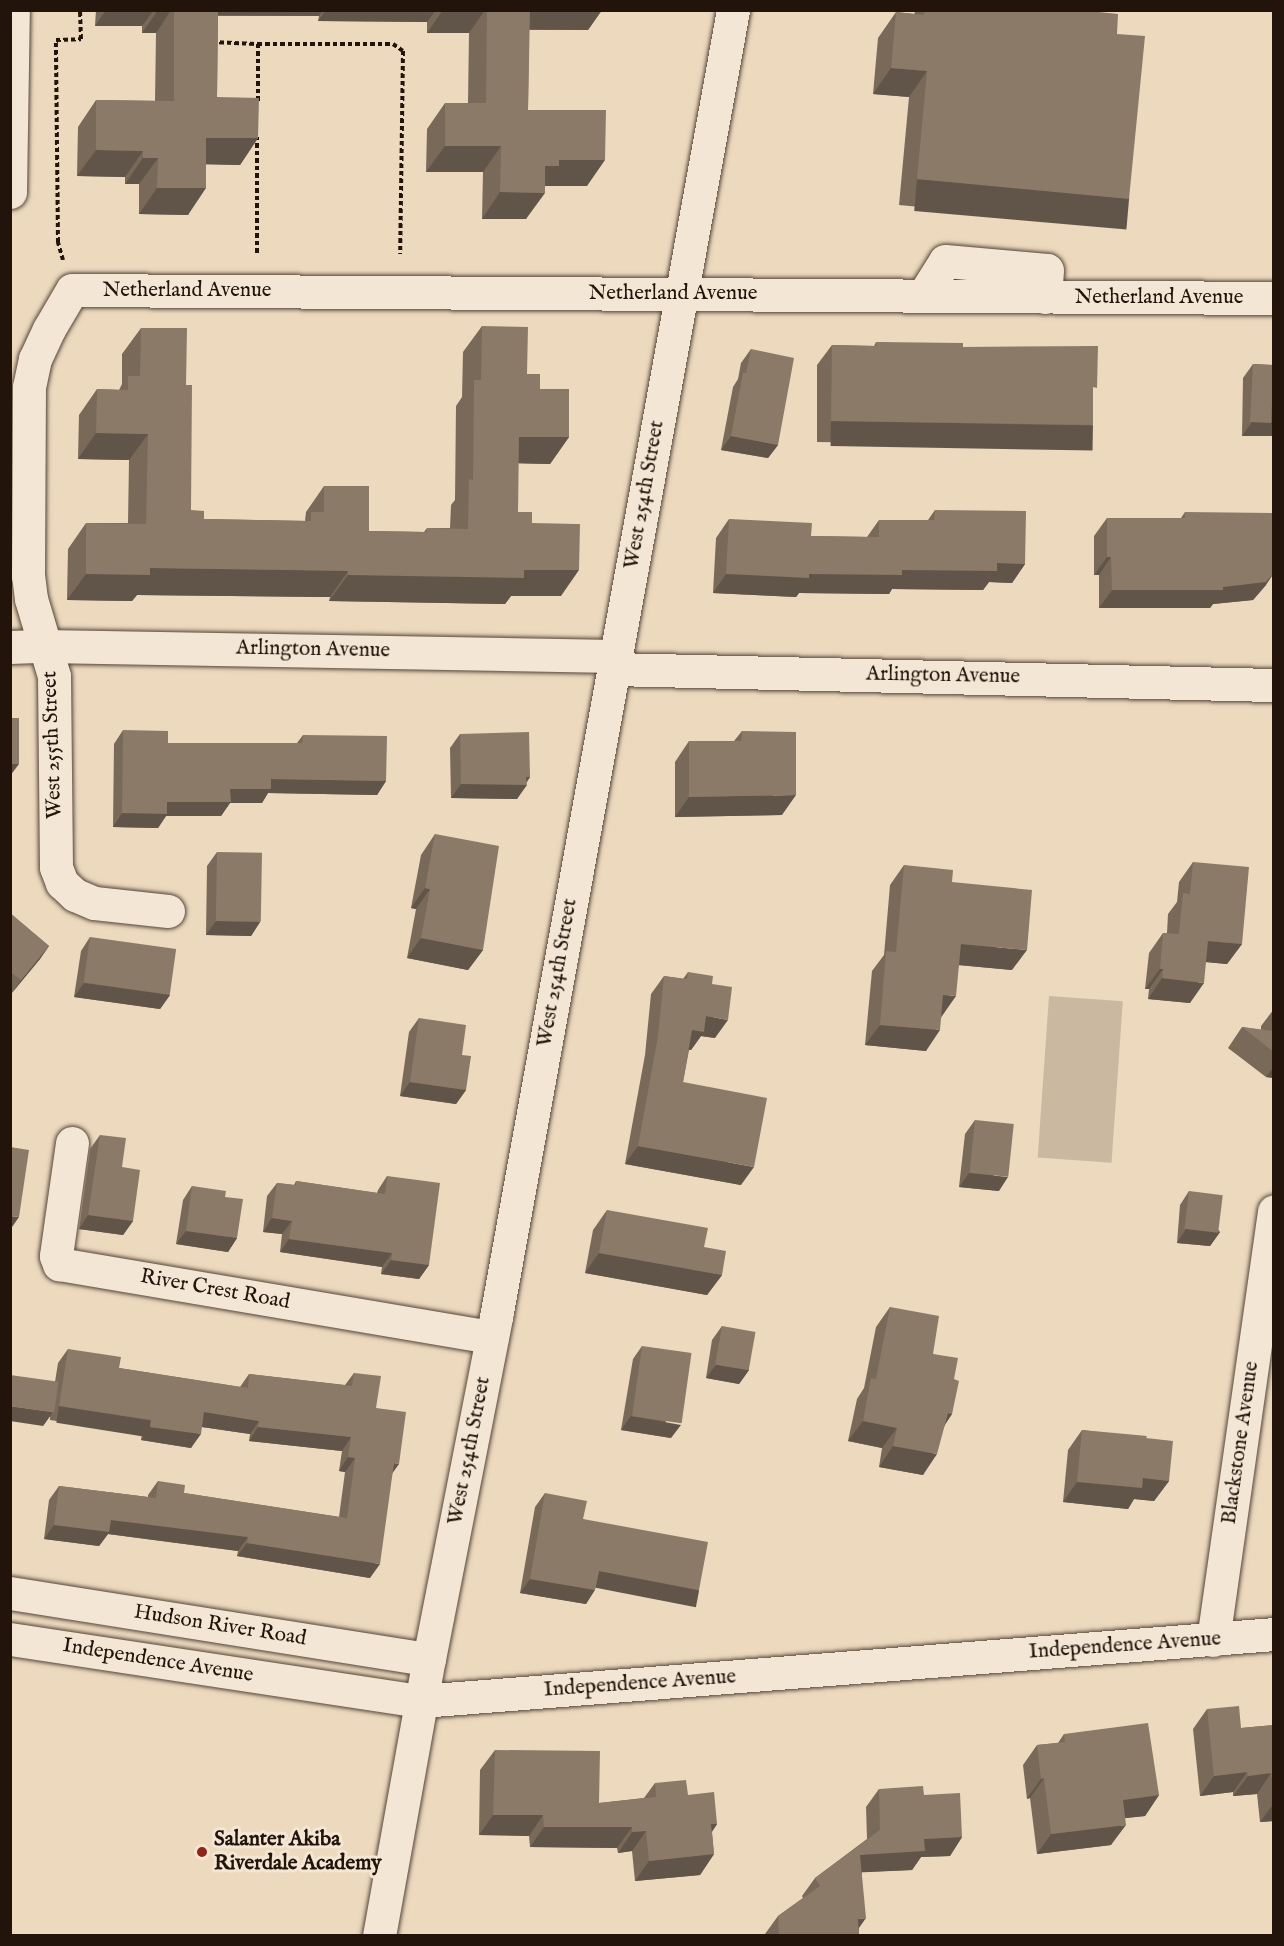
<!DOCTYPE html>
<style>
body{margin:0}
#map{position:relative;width:1284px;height:1946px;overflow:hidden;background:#ecd9be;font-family:"IM FELL English",serif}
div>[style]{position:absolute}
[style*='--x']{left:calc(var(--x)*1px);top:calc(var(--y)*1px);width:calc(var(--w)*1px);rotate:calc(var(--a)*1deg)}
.green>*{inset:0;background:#cab8a0;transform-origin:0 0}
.path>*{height:4px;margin-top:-2px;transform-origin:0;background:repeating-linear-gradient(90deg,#22140b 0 4.5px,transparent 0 7.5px)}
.roads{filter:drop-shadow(0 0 2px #544538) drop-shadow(0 0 2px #544538)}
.minor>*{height:33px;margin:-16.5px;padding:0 16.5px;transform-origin:16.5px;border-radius:16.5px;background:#f3e6d5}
.wall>*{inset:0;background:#786959}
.shaded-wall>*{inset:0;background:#615549;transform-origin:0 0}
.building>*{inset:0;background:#8b7a68;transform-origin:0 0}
.dots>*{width:16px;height:16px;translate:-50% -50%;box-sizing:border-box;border:3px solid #f3e6d5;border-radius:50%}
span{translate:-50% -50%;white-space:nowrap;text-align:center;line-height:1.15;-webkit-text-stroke:6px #f3e6d5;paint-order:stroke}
.street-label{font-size:21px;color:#22140b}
.poi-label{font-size:21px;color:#22140b;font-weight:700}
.left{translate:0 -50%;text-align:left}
.frame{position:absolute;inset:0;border:12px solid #22140b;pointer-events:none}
</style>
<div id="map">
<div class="green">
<div style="left:1049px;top:996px;width:74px;height:162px;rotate:4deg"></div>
</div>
<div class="path">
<div style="--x:212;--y:42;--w:46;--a:2.5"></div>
<div style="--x:258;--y:44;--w:58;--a:90"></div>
<div style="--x:258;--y:44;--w:135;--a:0"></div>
<div style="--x:393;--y:44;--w:12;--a:35"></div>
<div style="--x:403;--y:51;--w:203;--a:90.8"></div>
<div style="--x:257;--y:253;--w:116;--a:-90"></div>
<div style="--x:63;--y:260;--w:19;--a:-106"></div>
<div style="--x:58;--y:242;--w:202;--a:-90.6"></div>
<div style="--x:56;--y:40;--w:25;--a:-2"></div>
<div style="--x:81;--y:39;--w:29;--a:-92"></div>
</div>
<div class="roads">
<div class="minor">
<div style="--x:10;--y:192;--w:182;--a:-89.1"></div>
<div style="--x:923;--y:296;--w:41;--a:-57.8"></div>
<div style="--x:945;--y:261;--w:102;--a:5"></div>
<div style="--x:1047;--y:270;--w:27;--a:94"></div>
<div style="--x:10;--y:647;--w:34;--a:-2"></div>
<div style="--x:44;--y:646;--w:572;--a:1"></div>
<div style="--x:613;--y:669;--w:661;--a:1.39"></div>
<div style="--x:168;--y:911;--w:74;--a:-173.8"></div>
<div style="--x:94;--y:903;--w:21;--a:-157"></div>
<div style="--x:75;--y:895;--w:18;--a:-137"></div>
<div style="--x:62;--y:883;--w:17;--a:-111"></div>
<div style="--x:56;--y:867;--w:191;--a:-90.6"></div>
<div style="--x:54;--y:676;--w:80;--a:-106.6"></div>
<div style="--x:31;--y:599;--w:23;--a:-97"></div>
<div style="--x:28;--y:576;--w:189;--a:-89.7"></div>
<div style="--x:29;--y:387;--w:29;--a:-78"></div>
<div style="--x:35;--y:359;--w:33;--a:-65"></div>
<div style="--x:49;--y:329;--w:45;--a:-59.5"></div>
<div style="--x:72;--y:290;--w:1202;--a:0.38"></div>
<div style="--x:72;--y:1143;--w:114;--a:98.1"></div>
<div style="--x:56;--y:1256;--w:9;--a:69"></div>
<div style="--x:59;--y:1264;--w:439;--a:9.6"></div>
<div style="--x:10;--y:1593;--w:424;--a:9"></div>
<div style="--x:10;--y:1639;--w:416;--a:8.6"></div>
<div style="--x:421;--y:1701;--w:856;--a:-4.49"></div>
<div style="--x:1213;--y:1640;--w:433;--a:-81.9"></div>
<div style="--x:379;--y:1936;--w:281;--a:-79.8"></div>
<div style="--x:429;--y:1659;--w:349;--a:-78.9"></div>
<div style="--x:496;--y:1317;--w:1328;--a:-79.72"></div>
</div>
</div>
<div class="wall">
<div style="clip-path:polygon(96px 10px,602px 10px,588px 30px,529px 30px,528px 110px,587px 186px,545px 186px,526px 219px,482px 219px,483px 172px,426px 172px,427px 129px,445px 103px,468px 103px,469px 33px,427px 33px,427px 22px,318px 21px,319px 16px,218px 16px,217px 97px,258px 138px,240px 165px,206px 164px,188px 215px,139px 214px,139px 184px,125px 184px,125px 177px,77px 176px,78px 127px,96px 100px,155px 101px,156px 33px,142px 33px,142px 26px,95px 26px)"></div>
<div style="clip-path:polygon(916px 10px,1080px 10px,1117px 34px,1129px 199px,1111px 225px,899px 205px,909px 97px,873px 94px,878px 38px,896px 12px,914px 14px)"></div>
<div style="clip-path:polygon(482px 326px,540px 389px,569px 437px,550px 464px,518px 463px,518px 512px,532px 523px,561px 596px,511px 596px,505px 604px,329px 601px,330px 597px,137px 595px,132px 601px,67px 600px,68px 549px,86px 523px,128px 523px,129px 460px,78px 459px,79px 415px,97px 389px,119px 390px,122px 384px,122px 354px,141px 328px,186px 385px,191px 510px,204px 519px,305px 521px,306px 512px,324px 486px,369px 531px,424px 532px,427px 528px,450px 528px,451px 505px,455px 500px,456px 406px,462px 397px,463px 352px)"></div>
<div style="clip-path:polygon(876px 342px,963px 347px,1093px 393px,1093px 425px,1079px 446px,817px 442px,817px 365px,832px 345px,874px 346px)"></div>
<div style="clip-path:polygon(751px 349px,778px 445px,768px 458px,721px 450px,733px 387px,738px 379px,741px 363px)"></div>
<div style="clip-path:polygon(1253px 364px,1274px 365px,1274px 436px,1242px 436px,1243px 378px)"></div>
<div style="clip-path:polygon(935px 510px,1025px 564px,1012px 583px,989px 582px,983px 590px,892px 589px,889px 594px,799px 593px,796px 597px,713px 593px,716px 538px,729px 519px,811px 536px,867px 537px,879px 520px,928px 520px)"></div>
<div style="clip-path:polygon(1185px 512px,1266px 585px,1253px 600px,1213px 604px,1210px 608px,1099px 608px,1099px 575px,1094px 575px,1094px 536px,1107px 518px,1181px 518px)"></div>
<div style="clip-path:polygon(123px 730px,168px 743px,297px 743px,303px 735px,386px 781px,377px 795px,268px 793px,262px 803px,230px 803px,221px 816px,166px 816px,158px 828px,113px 827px,114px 744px)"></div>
<div style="clip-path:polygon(742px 731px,782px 815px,675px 817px,675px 762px,689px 741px,734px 741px)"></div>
<div style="clip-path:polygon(460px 734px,530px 777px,517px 799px,451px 798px,450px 748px)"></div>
<div style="clip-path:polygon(435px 834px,483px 950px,468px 970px,407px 958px,416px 909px,411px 908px,421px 855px)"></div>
<div style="clip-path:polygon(217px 852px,260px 922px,251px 936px,206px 935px,207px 866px)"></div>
<div style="clip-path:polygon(1193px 862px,1242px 944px,1227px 964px,1206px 962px,1190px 1003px,1148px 999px,1149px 989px,1145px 989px,1149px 953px,1163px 933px,1167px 933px,1168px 914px,1177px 902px,1179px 882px)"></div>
<div style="clip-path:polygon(904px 865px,952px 882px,1012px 970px,959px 965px,942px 1016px,926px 1051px,865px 1045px,872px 971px,884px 955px,890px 885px)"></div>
<div style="clip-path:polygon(10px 913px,49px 946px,40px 959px,11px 994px)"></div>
<div style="clip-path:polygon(90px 937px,170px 995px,160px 1009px,74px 997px,81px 951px)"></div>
<div style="clip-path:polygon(688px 972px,712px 984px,715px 1038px,701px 1036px,691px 1050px,689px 1050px,683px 1082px,741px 1185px,625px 1164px,645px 1055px,651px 994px,664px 976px,683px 979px)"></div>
<div style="clip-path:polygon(1274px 1009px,1274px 1078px,1266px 1077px,1228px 1048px,1242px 1027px,1261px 1030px,1261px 1026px)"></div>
<div style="clip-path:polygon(419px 1018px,462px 1055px,466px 1090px,456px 1104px,400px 1096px,409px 1032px)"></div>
<div style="clip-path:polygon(975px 1120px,999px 1191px,959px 1187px,965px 1134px)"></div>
<div style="clip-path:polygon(100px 1135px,122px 1167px,133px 1221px,123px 1235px,79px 1229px,90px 1149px)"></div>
<div style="clip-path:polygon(387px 1176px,429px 1265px,419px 1279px,381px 1274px,382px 1267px,280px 1252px,282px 1234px,263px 1232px,267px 1196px,277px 1183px,294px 1185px,296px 1181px,377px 1193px,378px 1190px)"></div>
<div style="clip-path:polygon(192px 1186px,225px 1197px,237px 1238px,228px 1252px,176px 1244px,183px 1200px)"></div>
<div style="clip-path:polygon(1189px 1191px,1220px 1232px,1210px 1246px,1177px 1243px,1180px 1205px)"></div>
<div style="clip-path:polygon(607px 1210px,704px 1247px,722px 1275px,707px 1295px,585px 1273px,593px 1230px)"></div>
<div style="clip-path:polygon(890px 1307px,933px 1354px,954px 1379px,952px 1414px,945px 1425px,923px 1475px,879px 1467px,882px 1448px,848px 1441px,857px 1399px,864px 1388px,876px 1327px)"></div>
<div style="clip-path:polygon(722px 1326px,749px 1370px,739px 1384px,706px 1378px,712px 1340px)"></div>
<div style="clip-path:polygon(642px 1346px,671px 1438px,621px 1430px,633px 1359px)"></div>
<div style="clip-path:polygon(68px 1349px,119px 1368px,240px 1387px,249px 1374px,345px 1385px,354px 1373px,376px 1408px,392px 1473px,370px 1578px,237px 1556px,238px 1551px,108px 1534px,99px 1546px,44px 1539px,49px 1500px,59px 1486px,148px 1497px,148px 1495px,158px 1481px,184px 1493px,339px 1517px,345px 1472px,339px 1471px,342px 1451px,249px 1441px,250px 1434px,202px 1427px,191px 1448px,141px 1440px,142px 1434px,50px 1420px,50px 1416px,43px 1426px,55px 1382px,58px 1363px)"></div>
<div style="clip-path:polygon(1082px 1430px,1146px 1438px,1169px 1481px,1154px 1501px,1134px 1499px,1128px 1509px,1063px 1502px,1068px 1450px)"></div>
<div style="clip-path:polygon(545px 1493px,583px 1519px,699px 1590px,690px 1604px,596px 1587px,586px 1604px,520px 1593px,535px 1507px)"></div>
<div style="clip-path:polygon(1207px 1709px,1241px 1728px,1274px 1725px,1274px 1821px,1260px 1822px,1257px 1794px,1233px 1796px,1233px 1792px,1200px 1796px,1193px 1729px)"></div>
<div style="clip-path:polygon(1064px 1734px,1159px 1795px,1145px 1816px,1125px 1818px,1111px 1845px,1037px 1854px,1030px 1798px,1027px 1799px,1023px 1765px,1037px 1745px,1058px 1743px)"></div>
<div style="clip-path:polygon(495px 1750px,599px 1803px,644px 1798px,655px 1783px,688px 1795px,717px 1824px,712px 1832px,714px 1854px,700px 1875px,635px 1881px,632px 1851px,618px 1853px,617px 1848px,530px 1847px,529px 1836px,479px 1835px,480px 1770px)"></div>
<div style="clip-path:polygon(879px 1789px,924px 1795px,962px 1837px,950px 1856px,921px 1857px,912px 1870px,862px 1872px,859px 1929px,859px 1935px,765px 1935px,765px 1934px,778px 1916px,803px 1898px,802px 1896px,815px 1878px,867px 1839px,866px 1807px)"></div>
</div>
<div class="shaded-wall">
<div style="clip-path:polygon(106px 10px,154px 10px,142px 26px,95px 26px)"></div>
<div style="clip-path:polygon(158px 10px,171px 10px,156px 33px,142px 33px)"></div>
<div style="clip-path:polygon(203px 10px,323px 10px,319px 16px,200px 15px)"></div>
<div style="clip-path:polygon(326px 10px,436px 10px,427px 22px,318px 21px)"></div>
<div style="clip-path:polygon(443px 10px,485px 10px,469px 33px,427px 33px)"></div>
<div style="clip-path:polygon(525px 10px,602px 10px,588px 30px,511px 29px)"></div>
<div style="clip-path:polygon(891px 68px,927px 71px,909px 97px,873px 94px)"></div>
<div style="clip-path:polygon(206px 138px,258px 138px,240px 165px,188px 164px)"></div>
<div style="clip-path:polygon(445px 146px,501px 146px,483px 172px,426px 172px)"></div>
<div style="clip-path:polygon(96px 150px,143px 151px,125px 177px,77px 176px)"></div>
<div style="clip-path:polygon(143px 158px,158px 158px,139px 184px,125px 184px)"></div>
<div style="clip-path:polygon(559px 160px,605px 160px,587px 186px,544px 186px,545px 166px)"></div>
<div style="left:917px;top:179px;width:213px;height:32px;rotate:5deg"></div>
<div style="clip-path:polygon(157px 188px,206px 188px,188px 215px,139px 214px)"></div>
<div style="clip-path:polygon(500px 192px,545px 193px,526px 219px,482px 219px)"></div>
<div style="left:831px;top:421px;width:262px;height:25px;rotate:1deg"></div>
<div style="clip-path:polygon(1252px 422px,1274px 422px,1274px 436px,1242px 436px)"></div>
<div style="clip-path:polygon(96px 433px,148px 434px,129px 460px,78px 459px)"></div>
<div style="clip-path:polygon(731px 436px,778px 445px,768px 458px,721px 450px)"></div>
<div style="clip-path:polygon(519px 437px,569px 437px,550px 464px,500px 463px)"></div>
<div style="clip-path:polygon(1107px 557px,1111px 557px,1099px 575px,1094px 575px)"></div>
<div style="clip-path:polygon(997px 563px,1025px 564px,1012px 583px,989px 582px,983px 590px,892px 589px,889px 594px,799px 593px,796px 597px,713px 593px,726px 574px,809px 574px,902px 570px)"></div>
<div style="clip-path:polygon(150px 568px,348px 571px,330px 597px,137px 595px,132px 601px,67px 600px,86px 574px)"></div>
<div style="clip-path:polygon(524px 570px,579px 570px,561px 596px,511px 596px,505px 604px,329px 601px,348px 575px)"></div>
<div style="clip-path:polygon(1274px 573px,1266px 585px,1253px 600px,1213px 604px,1210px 608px,1099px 608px,1112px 590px,1223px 587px)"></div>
<div style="clip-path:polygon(10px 764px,19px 764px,10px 776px)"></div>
<div style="clip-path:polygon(530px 777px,524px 785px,527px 785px,517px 799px,451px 798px,461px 784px)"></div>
<div style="clip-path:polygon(271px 779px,386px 781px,377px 795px,268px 793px,262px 803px,230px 803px,221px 816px,166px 816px,158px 828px,113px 827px,122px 813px,167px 802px,230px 789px)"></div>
<div style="clip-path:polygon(796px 795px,782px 815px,675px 817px,689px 797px)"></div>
<div style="clip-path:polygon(425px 888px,430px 889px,416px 909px,411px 908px)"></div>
<div style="clip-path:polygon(216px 921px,260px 922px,251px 936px,206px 935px)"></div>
<div style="clip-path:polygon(421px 938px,483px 950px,468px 970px,407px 958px)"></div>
<div style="clip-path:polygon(1208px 941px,1242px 944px,1227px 964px,1194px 961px)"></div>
<div style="clip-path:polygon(961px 944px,1027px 950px,1012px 970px,947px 964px)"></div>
<div style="clip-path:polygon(49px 946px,40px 959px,11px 994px,21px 980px)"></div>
<div style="clip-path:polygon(1160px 969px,1163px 969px,1149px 989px,1145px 989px)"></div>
<div style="clip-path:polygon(1162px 978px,1204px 983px,1190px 1003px,1148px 999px)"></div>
<div style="clip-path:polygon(84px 983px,170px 995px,160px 1009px,74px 997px)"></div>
<div style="clip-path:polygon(943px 995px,956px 996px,942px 1016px,929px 1015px)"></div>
<div style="clip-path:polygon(706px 1016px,728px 1020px,715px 1038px,701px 1036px,691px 1050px,679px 1049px,692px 1030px)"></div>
<div style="clip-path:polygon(880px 1025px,940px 1030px,926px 1051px,865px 1045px)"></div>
<div style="clip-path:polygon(1274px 1067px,1274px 1078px,1266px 1077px)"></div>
<div style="clip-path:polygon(410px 1082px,466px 1090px,456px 1104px,400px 1096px)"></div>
<div style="clip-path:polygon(638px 1146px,754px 1167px,741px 1185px,625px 1164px)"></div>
<div style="clip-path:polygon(969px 1173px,1008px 1177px,999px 1191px,959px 1187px)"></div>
<div style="clip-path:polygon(88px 1215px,133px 1221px,123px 1235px,79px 1229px)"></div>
<div style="clip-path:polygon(10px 1216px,19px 1217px,10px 1230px)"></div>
<div style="clip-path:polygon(272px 1218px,292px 1221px,282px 1234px,263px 1232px)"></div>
<div style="clip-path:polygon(1186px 1229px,1220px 1232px,1210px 1246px,1177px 1243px)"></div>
<div style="clip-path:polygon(186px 1231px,237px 1238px,228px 1252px,176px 1244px)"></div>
<div style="clip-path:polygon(289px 1239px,392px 1253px,382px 1267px,280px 1252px)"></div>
<div style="clip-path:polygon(599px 1253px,722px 1275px,707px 1295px,585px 1273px)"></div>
<div style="clip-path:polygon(391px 1260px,429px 1265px,419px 1279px,381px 1274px)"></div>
<div style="clip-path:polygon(716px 1365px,749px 1370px,739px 1384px,706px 1378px)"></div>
<div style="clip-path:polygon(10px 1406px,53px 1412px,43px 1426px,10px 1421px)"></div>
<div style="left:59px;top:1406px;width:93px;height:17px;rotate:9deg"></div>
<div style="clip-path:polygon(204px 1412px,259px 1421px,250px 1434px,195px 1426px)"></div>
<div style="clip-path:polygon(948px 1413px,952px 1414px,938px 1434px)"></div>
<div style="clip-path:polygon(631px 1416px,681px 1425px,671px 1438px,621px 1430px)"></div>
<div style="clip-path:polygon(863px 1421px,897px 1428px,882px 1448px,848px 1441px)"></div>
<div style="clip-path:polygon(150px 1427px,201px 1434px,191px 1448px,141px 1440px)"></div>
<div style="clip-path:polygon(258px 1427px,351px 1437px,342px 1451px,249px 1441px)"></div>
<div style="clip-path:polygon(893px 1446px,937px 1454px,923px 1475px,879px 1467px)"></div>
<div style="clip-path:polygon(348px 1457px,355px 1458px,345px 1472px,339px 1471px)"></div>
<div style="clip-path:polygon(394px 1463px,399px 1464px,389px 1478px)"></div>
<div style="clip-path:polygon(1143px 1478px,1169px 1481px,1154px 1501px,1134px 1499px,1128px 1509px,1063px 1502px,1077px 1482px)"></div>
<div style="clip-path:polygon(111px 1520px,248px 1537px,238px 1551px,108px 1534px,99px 1546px,44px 1539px,54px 1525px)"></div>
<div style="clip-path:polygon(247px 1543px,380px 1564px,370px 1578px,237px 1556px)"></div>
<div style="left:599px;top:1571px;width:102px;height:17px;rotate:11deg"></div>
<div style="clip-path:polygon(530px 1579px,595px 1590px,586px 1604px,520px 1593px)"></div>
<div style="clip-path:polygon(1247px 1772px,1233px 1792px,1200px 1796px,1214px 1776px)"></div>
<div style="clip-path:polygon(1271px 1773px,1257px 1794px,1233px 1796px,1248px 1776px)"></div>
<div style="clip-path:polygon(1044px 1778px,1030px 1798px,1027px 1799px,1041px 1779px)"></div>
<div style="clip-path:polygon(1159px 1795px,1145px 1816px,1108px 1820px,1123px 1800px)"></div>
<div style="clip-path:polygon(1274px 1803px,1274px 1821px,1260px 1822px)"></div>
<div style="clip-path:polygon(493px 1815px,543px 1815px,529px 1836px,479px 1835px)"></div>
<div style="clip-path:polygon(711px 1824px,717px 1824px,703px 1844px)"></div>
<div style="clip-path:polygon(1126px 1825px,1111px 1845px,1037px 1854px,1051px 1834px)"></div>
<div style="clip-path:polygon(544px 1827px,632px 1827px,617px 1848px,530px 1847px)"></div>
<div style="clip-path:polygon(646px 1831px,632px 1851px,618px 1853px,632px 1832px)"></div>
<div style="clip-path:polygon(962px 1837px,950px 1856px,921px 1857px,912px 1870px,848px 1873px,860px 1855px,924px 1839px)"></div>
<div style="clip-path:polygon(714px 1854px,700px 1875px,635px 1881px,649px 1861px)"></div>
<div style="clip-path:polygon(866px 1918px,854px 1935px,858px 1919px)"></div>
</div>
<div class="building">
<div style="clip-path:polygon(174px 10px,218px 10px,217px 97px,259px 98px,258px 138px,206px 138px,206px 188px,157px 188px,158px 158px,143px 158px,143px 151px,96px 150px,96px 100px,174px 101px)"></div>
<div style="clip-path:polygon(487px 10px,530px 10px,528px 110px,606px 110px,605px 160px,559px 160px,559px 166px,545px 166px,545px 193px,500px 192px,501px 146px,445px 146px,445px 103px,486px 103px)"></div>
<div style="clip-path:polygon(925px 10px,1080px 10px,1118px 14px,1117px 34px,1145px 36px,1129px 199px,917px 179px,927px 71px,891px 68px,896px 12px,924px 15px)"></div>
<div style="clip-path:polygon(482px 326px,528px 327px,527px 374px,540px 374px,540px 389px,569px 389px,569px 437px,519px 437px,518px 512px,532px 512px,532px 523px,580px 524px,579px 570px,524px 570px,524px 578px,348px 575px,348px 571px,150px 568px,150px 575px,86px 574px,86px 523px,146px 524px,148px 434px,96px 433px,97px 389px,128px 390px,128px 376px,140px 376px,141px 328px,187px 328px,186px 385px,192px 385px,191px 510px,204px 511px,204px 519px,311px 521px,311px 512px,324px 512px,324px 486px,369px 486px,369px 531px,427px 532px,427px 528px,468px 529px,469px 479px,473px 480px,474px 380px,481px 380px)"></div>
<div style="clip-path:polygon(876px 342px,963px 343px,963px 347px,1098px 346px,1097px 388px,1093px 387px,1093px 425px,831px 421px,832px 345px,876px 346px)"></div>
<div style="clip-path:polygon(751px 349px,794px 358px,778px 445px,731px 436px,743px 373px,746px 373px)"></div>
<div style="left:1253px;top:364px;width:21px;height:58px;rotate:3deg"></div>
<div style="clip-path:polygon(935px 510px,1026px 511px,1025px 564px,997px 563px,997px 571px,902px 570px,902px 575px,809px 574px,809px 578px,726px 574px,729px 519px,812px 523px,811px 536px,879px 537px,879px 520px,934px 520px)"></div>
<div style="clip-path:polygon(1185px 512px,1272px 513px,1272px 560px,1274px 562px,1274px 573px,1266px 582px,1223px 587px,1223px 590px,1112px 590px,1111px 557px,1107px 557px,1107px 518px,1185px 518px)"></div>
<div style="left:10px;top:718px;width:9px;height:46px"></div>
<div style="clip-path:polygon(123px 730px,168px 731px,168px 743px,302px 743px,303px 735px,387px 736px,386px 781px,271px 779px,271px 789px,230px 789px,231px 802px,167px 802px,167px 814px,122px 813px)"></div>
<div style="clip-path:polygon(742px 731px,796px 732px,796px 795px,689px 797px,689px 741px,741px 741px)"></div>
<div style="clip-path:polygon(529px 732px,530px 777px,526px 777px,527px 785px,461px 784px,460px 734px)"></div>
<div style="clip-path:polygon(435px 834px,499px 846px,483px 950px,421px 938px,430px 889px,425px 888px)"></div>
<div style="left:217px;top:852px;width:45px;height:69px;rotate:1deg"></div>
<div style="clip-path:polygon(1193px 862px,1249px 867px,1242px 944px,1208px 941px,1204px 983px,1162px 978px,1163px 969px,1160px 969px,1163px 933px,1179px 934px,1183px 893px,1190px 894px)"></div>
<div style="clip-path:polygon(904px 865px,953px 870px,952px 882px,1032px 890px,1027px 950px,961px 944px,956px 996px,943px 995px,940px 1030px,880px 1025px,886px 951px,896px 952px)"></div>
<div style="clip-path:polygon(10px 913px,49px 946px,21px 980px,10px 972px)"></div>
<div style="left:90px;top:937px;width:87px;height:46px;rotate:8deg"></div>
<div style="clip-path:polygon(688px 972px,713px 976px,712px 984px,732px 987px,728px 1020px,706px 1016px,704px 1032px,692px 1030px,683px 1082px,767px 1098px,754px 1167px,638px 1146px,658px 1036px,664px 976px,687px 979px)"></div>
<div style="clip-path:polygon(419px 1018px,466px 1025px,462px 1055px,471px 1056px,466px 1090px,410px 1082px)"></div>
<div style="clip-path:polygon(1274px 1025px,1274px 1052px,1242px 1027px,1273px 1031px)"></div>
<div style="left:975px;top:1120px;width:39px;height:53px;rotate:6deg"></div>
<div style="clip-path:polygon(100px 1135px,126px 1138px,122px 1167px,140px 1170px,133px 1221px,88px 1215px)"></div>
<div style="clip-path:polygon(10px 1147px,29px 1150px,19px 1217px,10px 1216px)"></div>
<div style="clip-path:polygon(387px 1176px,440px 1183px,429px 1265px,391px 1260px,392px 1253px,289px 1239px,292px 1221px,272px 1218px,277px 1183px,296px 1185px,296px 1181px,385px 1194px)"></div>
<div style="clip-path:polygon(192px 1186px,226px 1191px,225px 1197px,243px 1199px,237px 1238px,186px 1231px)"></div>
<div style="left:1189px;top:1191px;width:34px;height:38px;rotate:7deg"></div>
<div style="clip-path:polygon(607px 1210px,708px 1228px,704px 1247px,726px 1251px,722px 1275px,599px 1253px)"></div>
<div style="clip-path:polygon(890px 1307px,939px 1316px,933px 1354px,958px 1358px,954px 1379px,959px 1381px,952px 1414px,948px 1413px,937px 1454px,893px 1446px,897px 1428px,863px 1421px,871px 1378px,876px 1379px)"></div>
<div style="left:722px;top:1326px;width:34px;height:39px;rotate:10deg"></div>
<div style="left:642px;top:1346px;width:50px;height:71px;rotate:8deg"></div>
<div style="clip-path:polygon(68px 1349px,121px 1357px,119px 1368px,248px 1388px,249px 1374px,352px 1386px,354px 1373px,381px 1376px,376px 1408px,406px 1412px,399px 1464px,394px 1463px,380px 1564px,247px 1543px,248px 1537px,111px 1520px,109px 1532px,54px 1525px,59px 1486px,156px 1498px,158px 1481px,185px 1485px,184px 1493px,347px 1518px,355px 1458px,348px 1457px,351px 1437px,258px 1427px,259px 1421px,204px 1412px,201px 1434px,150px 1427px,151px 1420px,59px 1406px)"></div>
<div style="left:10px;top:1375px;width:49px;height:31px;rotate:8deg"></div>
<div style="clip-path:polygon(1082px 1430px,1147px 1436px,1146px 1438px,1173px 1441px,1169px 1481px,1143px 1478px,1142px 1488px,1077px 1482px)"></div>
<div style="clip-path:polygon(545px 1493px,587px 1501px,583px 1519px,708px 1542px,699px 1590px,599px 1571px,595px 1590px,530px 1579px)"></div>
<div style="clip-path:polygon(1239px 1706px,1241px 1728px,1274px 1725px,1274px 1795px,1271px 1773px,1248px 1776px,1247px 1772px,1214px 1776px,1207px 1709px)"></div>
<div style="clip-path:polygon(1148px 1723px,1159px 1795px,1123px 1800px,1126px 1825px,1051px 1834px,1044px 1778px,1041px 1779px,1037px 1745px,1065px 1742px,1064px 1734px)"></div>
<div style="clip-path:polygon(495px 1750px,600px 1751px,599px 1803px,656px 1797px,655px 1783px,686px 1780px,688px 1795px,714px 1792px,717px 1824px,711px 1824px,714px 1854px,649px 1861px,646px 1831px,632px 1832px,632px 1827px,544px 1827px,543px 1815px,493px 1815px)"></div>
<div style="clip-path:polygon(923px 1786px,924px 1795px,960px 1793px,962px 1837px,924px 1839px,925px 1851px,860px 1855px,866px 1918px,858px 1919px,859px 1935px,779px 1935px,778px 1916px,820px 1886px,815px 1878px,880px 1830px,879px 1789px)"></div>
</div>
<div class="dots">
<div style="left:202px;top:1852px;background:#8f2418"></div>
</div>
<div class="street-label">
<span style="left:187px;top:291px">Netherland Avenue</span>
<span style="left:673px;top:294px">Netherland Avenue</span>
<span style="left:1159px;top:298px">Netherland Avenue</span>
<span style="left:645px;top:495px;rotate:-80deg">West 254th Street</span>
<span style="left:313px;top:650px;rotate:1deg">Arlington Avenue</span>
<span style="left:943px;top:676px;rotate:1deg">Arlington Avenue</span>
<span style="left:53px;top:745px;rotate:-92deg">West 255th Street</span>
<span style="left:558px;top:973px;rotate:-80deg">West 254th Street</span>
<span style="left:215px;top:1290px;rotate:10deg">River Crest Road</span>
<span style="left:1241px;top:1443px;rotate:-82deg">Blackstone Avenue</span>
<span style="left:470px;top:1451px;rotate:-79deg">West 254th Street</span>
<span style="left:220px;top:1626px;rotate:9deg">Hudson River Road</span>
<span style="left:1125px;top:1646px;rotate:-4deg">Independence Avenue</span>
<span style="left:158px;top:1661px;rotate:9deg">Independence Avenue</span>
<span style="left:640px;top:1684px;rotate:-4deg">Independence Avenue</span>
</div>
<div class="poi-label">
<span class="left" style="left:214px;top:1852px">Salanter Akiba<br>Riverdale Academy</span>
</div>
<div class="frame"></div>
</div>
